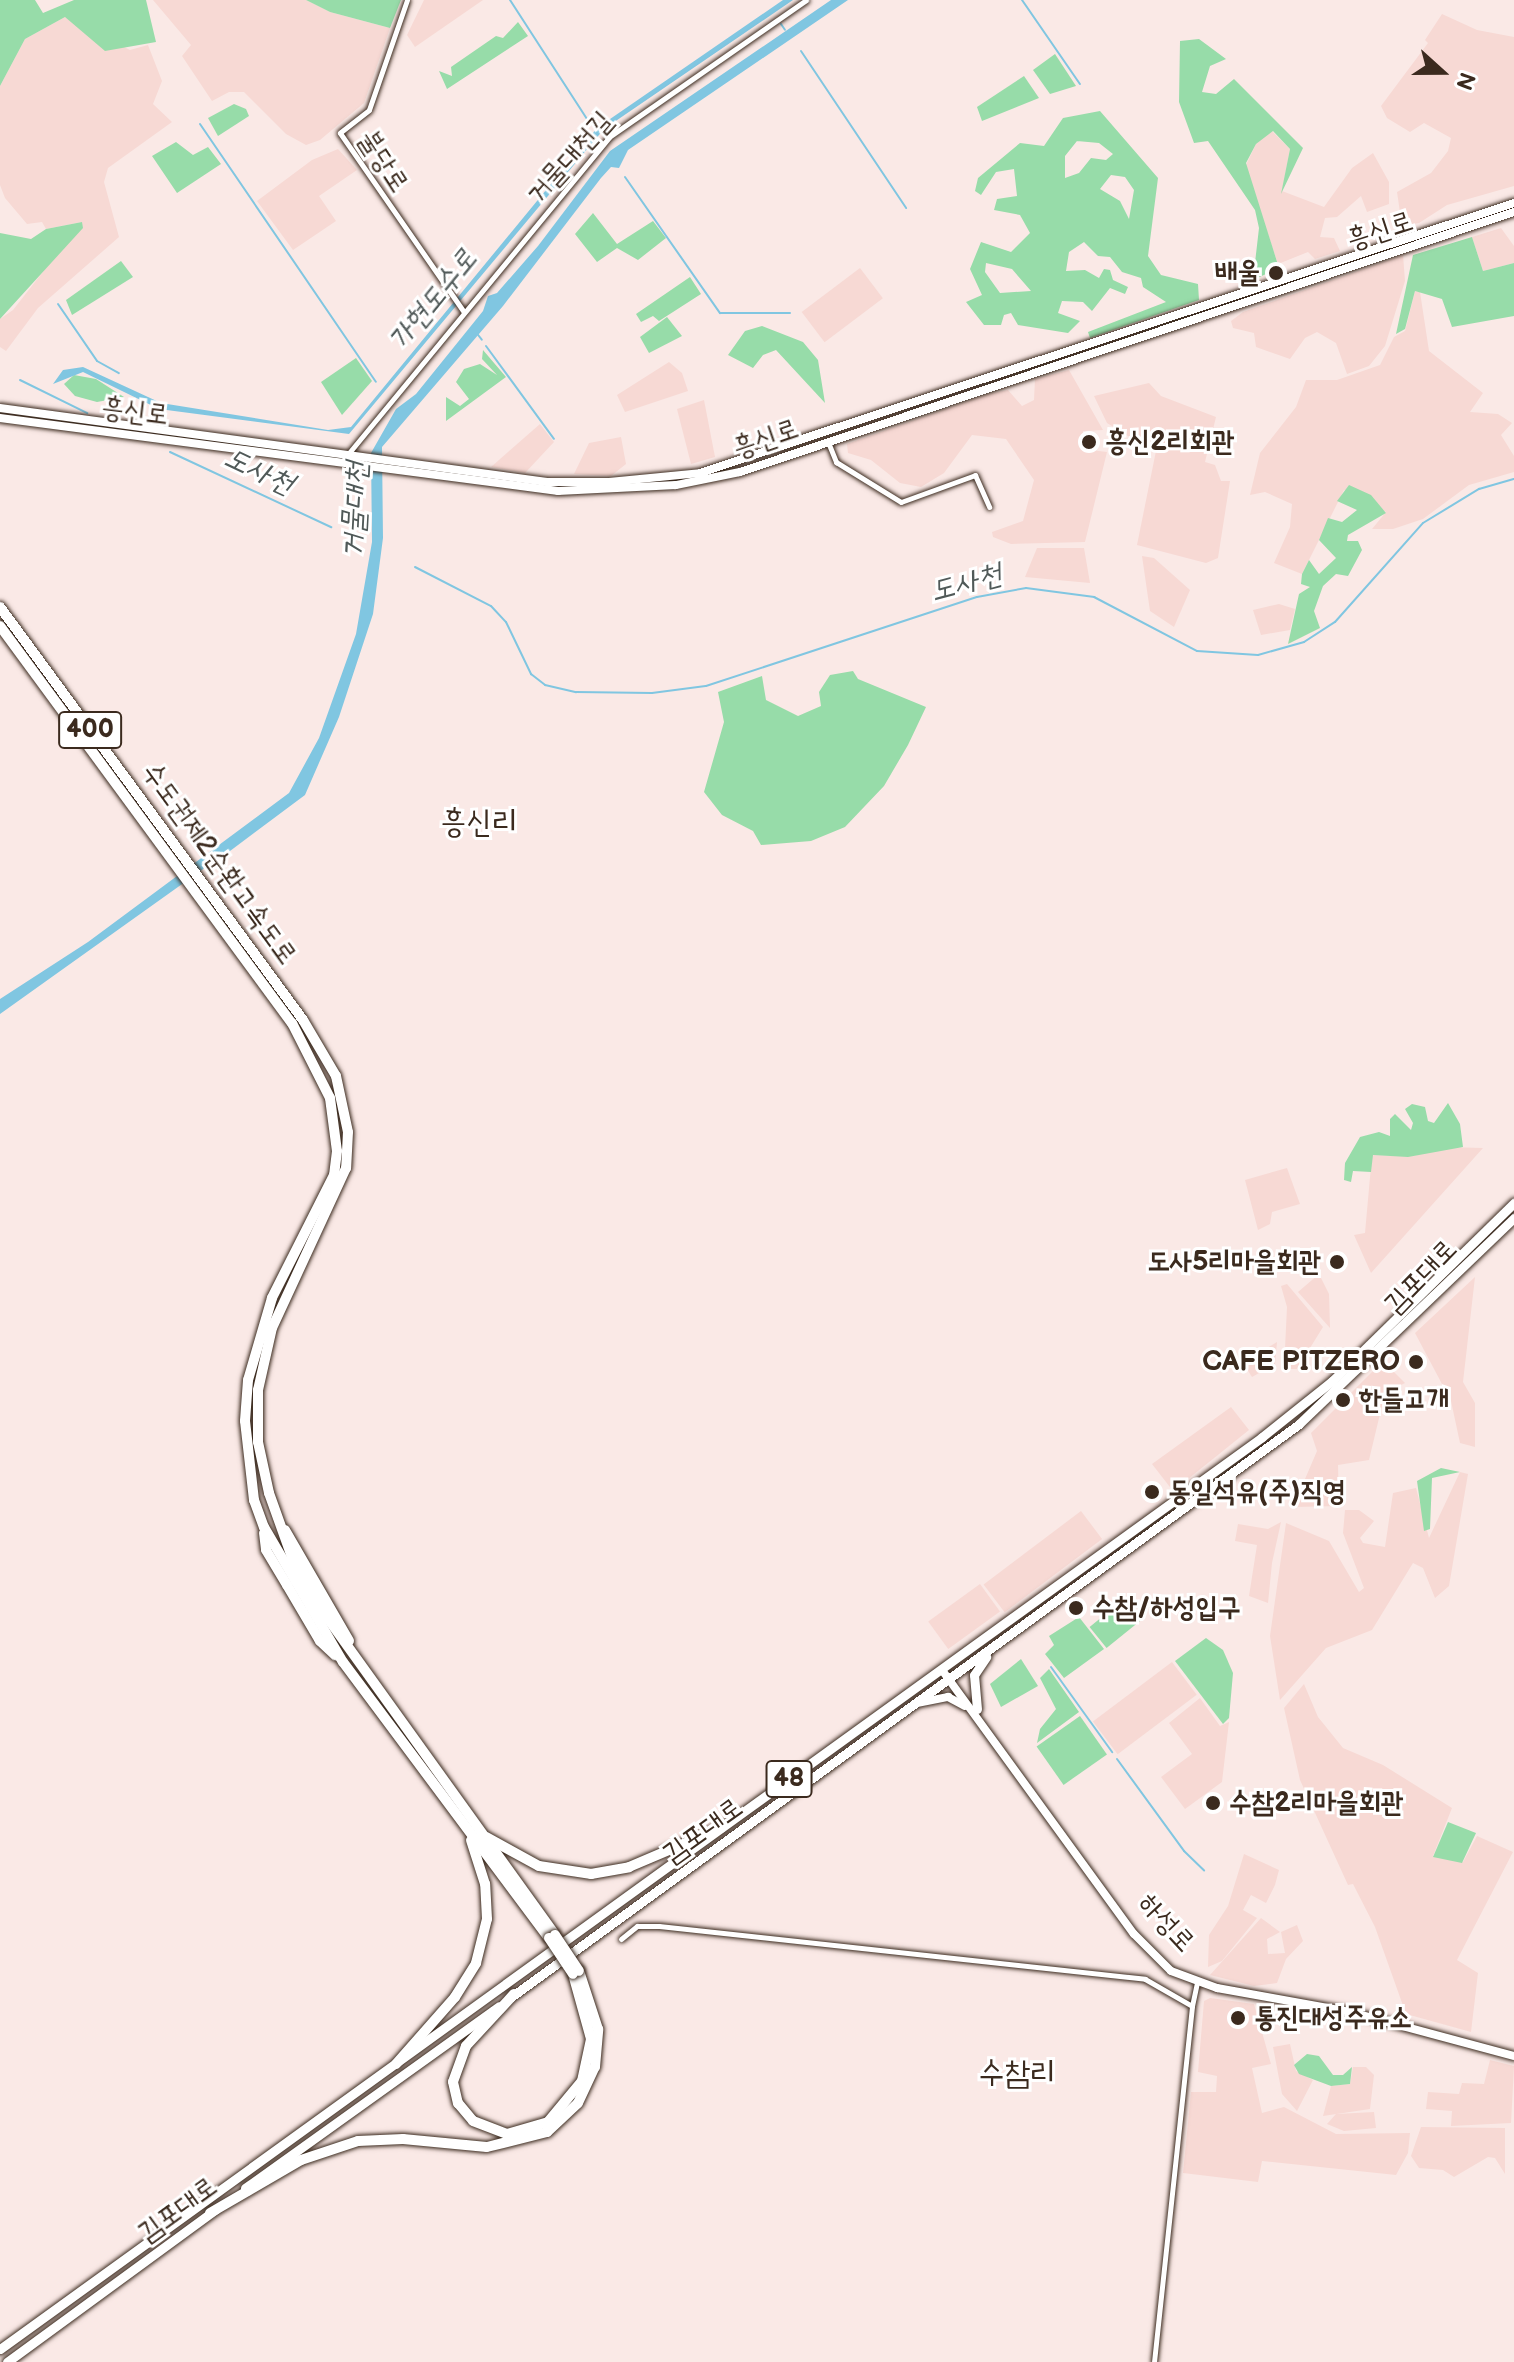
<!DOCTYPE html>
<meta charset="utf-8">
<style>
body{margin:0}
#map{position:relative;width:1514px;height:2362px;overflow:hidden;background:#fae9e6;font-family:"Balsamiq Sans","Poor Story",sans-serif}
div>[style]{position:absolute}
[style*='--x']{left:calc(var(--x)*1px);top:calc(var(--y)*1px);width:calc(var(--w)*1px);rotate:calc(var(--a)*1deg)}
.built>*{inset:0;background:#f7d9d4;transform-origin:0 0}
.green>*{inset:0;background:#97dca9;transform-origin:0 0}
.water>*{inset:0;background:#80c6e1}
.stream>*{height:2px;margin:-1px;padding:0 1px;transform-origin:1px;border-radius:1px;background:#80c6e1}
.roads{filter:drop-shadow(0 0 2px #3b2a1e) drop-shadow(0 0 2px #3b2a1e)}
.street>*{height:5px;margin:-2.5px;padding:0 2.5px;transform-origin:2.5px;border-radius:2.5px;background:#fff}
.secondary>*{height:8px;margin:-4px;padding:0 4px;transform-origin:4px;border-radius:4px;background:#fff}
.primary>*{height:9px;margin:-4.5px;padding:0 4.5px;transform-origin:4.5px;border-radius:4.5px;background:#fff}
.highway>*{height:10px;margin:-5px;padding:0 5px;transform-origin:5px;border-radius:5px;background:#fff}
.bridges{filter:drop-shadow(0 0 2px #3b2a1e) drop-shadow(0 0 2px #3b2a1e)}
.highway-bridge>*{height:10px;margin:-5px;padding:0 5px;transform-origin:5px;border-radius:5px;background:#fff}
.dots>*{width:22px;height:22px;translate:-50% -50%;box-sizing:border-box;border:4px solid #fff;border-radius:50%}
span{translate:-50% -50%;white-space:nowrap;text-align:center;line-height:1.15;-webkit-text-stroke:6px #fff;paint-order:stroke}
.shield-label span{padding:2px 6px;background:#fff;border:2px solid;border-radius:6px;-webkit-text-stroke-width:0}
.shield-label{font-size:26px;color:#3b2a1e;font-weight:700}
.street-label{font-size:28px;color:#3b2a1e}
.poi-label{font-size:28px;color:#3b2a1e;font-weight:700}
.right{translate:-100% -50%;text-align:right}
.left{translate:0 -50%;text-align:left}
.water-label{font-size:30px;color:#505958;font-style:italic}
.quarter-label{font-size:32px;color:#3b2a1e}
.north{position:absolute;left:1402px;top:32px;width:80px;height:80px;-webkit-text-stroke:6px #fff;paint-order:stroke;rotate:111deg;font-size:22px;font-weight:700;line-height:32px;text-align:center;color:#3b2a1e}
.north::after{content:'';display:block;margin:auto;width:28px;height:36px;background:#3b2a1e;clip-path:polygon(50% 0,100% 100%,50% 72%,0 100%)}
</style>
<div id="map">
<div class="built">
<div style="clip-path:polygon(153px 0,306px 0,330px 12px,390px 28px,364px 103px,320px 140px,306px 145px,286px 134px,244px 92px,229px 92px,212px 101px,182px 56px,191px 45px)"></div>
<div style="clip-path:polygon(424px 0,483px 0,415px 47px,407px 35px)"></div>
<div style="clip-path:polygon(1442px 14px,1477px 30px,1514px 37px,1514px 186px,1447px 205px,1419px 223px,1402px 226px,1397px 192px,1431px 173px,1448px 151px,1451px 138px,1424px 123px,1410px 132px,1387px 118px,1381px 106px,1428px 43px,1425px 40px)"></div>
<div style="clip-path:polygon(65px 17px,130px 50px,148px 45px,162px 81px,153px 104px,172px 122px,108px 168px,104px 182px,119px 237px,38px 308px,6px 351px,0 347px,0 319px,13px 310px,82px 222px,46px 229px,42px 222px,27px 224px,5px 198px,0 185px,0 86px,25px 39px)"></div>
<div style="clip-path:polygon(1271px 130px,1290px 149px,1282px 191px,1324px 207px,1352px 168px,1373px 153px,1389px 182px,1389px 204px,1367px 212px,1361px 196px,1337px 217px,1325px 218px,1320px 237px,1334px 238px,1340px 251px,1315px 259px,1308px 252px,1278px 264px,1245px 167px,1256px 144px)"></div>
<div style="clip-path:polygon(338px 149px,357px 170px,319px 196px,336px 221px,293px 250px,257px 201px,312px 160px)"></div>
<div style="clip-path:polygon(1501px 228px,1514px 246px,1514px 263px,1483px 271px,1472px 237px)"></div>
<div style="clip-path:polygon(1403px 255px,1405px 281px,1385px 346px,1369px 366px,1347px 374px,1336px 343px,1317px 332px,1305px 338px,1290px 359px,1256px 347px,1254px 333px,1233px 328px,1231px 321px,1243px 312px)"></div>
<div style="left:860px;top:268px;width:38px;height:73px;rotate:53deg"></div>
<div style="clip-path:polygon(1415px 291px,1420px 292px,1429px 351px,1483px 393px,1470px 412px,1498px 414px,1512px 423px,1501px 435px,1514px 456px,1514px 472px,1469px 485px,1423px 519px,1393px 529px,1372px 529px,1386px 512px,1344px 490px,1302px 574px,1274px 563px,1290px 527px,1292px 504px,1265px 492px,1250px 495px,1260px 453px,1296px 407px,1306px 380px,1337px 380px,1380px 365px,1394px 337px,1405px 331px)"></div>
<div style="clip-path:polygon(669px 362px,682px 373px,688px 391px,625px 412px,617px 395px)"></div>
<div style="clip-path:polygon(1069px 370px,1103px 430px,1083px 431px,1082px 449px,1107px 452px,1085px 542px,1011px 544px,993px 537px,992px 532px,1023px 521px,1034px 480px,1006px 439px,972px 435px,944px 473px,921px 487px,900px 483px,871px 460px,848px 453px,847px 444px,988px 394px,1008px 390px,1022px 406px,1034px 400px,1035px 379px)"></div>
<div style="clip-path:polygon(1149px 383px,1161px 396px,1216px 417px,1205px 462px,1215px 465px,1221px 481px,1230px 481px,1218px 558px,1206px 563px,1137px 545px,1158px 441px,1128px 436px,1107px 423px,1094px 396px)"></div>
<div style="clip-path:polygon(704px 400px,715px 457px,691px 464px,677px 409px)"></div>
<div style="clip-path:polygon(540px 424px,554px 442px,525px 473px,491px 467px)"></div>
<div style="clip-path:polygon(621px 437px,626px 464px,611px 476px,574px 474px,589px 443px)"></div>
<div style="clip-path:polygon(1037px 548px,1084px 548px,1090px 583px,1025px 577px)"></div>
<div style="clip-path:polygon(1142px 556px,1154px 558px,1190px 590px,1174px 627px,1150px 611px)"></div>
<div style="clip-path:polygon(1279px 604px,1295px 609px,1290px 630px,1261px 635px,1253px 610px)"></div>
<div style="clip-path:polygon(1446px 1147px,1483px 1148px,1371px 1273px,1354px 1235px,1365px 1233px,1372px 1155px,1413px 1156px)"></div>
<div style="clip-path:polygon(1287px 1168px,1300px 1204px,1272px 1212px,1270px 1224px,1258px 1230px,1245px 1180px)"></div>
<div style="clip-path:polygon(1319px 1274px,1329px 1294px,1330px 1328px,1298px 1292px)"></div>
<div style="clip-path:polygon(1475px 1277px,1463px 1382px,1475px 1403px,1475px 1447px,1460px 1443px,1451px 1401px,1415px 1333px)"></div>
<div style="clip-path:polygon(1287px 1284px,1323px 1327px,1297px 1369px,1284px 1369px,1287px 1307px,1281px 1286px)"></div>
<div style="clip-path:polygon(1277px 1342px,1275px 1364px,1252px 1377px,1243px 1363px)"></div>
<div style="clip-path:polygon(1383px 1361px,1405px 1383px,1385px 1393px,1369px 1460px,1338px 1465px,1339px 1506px,1293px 1507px,1317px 1451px,1311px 1433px)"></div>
<div style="clip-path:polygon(1231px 1407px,1249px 1430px,1173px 1491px,1152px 1464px)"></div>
<div style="clip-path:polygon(1460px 1472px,1468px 1474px,1449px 1586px,1435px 1598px,1423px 1568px,1413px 1563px,1372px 1630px,1326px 1648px,1280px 1700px,1270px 1636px,1286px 1523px,1329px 1541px,1359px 1592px,1364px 1588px,1343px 1533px,1345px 1510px,1359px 1510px,1374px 1521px,1360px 1538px,1363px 1543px,1385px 1547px,1393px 1493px,1416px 1488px,1429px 1538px)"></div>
<div style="left:1081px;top:1511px;width:35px;height:122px;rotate:53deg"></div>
<div style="clip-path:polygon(1281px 1522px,1272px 1563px,1268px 1603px,1249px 1596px,1257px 1545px,1235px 1541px,1238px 1524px,1268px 1529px)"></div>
<div style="left:980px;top:1584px;width:34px;height:64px;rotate:54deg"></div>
<div style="left:1172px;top:1662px;width:41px;height:99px;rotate:53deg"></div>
<div style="clip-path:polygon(1304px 1684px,1318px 1717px,1343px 1748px,1383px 1765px,1452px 1808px,1433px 1856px,1463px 1862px,1477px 1836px,1513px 1852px,1457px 1960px,1478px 1973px,1471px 2032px,1406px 2014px,1375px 1927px,1353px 1884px,1348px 1885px,1300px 1780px,1284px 1708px)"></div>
<div style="clip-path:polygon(1200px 1698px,1220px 1726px,1229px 1722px,1222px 1782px,1185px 1809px,1161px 1777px,1192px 1754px,1169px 1723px)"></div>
<div style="clip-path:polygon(1244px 1854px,1279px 1870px,1275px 1885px,1266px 1903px,1251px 1895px,1243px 1910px,1257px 1918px,1222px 1961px,1208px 1967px,1209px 1935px,1228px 1906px)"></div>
<div style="clip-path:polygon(1261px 1918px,1280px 1932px,1267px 1939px,1268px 1954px,1285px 1953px,1281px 1932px,1297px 1925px,1303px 1941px,1286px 1959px,1277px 1983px,1254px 1986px,1210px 1975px)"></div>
<div style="clip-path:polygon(1210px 1998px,1254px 2004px,1271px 2064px,1252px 2068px,1262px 2113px,1284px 2107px,1336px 2134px,1410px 2133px,1408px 2153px,1396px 2175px,1262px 2161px,1258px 2182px,1183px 2173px,1191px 2092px,1216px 2092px,1217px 2076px,1198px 2072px,1204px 2001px)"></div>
<div style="clip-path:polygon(1290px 2044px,1296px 2071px,1313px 2080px,1297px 2111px,1282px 2094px,1273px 2047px)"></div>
<div style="clip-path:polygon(1490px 2060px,1514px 2066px,1511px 2123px,1451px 2126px,1452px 2111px,1426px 2109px,1428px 2092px,1459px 2094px,1462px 2083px,1484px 2084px)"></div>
<div style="clip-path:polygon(1353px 2067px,1366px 2067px,1374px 2075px,1370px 2109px,1323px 2116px,1331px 2086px,1350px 2084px)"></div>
<div style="clip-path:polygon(1374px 2112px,1376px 2128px,1344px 2131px,1327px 2124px,1336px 2114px)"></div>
<div style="clip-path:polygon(1421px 2127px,1505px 2128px,1505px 2174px,1495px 2158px,1488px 2157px,1454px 2177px,1443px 2170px,1419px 2168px,1411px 2156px)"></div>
</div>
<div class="green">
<div style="clip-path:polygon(0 0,35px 0,43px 13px,74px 0,146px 0,156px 42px,105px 51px,65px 17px,25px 39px,0 86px)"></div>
<div style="clip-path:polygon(306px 0,401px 0,390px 28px,330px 12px)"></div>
<div style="clip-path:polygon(518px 22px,528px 36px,447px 89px,439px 71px,452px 76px,451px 67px,496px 36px,503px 38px)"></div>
<div style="clip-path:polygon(1199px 39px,1226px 59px,1210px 66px,1202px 92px,1216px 94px,1234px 79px,1303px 148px,1281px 194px,1290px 149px,1273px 131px,1256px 144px,1246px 163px,1279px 268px,1253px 280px,1259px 228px,1255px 210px,1208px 141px,1194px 143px,1179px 102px,1180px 41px)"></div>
<div style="clip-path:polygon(1055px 54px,1076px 86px,1050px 94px,1033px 70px)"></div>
<div style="clip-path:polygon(1024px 76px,1039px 98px,982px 121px,977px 107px)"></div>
<div style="clip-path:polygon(234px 104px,246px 109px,249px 116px,218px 136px,208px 118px)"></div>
<div style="clip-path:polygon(evenodd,1100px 111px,1158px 178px,1148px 256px,1161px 275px,1198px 284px,1199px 300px,1090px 338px,1088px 332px,1166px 302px,1143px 287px,1141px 278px,1122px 272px,1110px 257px,1098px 256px,1084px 242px,1069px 252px,1066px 271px,1085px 270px,1099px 278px,1104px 269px,1110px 270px,1113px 280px,1128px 287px,1125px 294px,1110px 288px,1092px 311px,1083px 302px,1062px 301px,1058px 313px,1080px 321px,1068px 333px,1018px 325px,1011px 313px,1004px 315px,1001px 325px,984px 325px,966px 302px,982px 295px,970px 269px,981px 242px,1011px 252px,1030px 233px,1020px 215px,994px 210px,997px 199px,1017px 196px,1014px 169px,996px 172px,981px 195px,975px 191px,978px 178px,1020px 143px,1044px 146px,1063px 118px,1100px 111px,1077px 141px,1099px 143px,1113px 154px,1106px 160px,1091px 158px,1079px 173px,1065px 178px,1065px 156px,1077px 141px,1100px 111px,1111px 175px,1125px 177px,1134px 190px,1129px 219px,1120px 201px,1100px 189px,1111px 175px,1100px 111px,986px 263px,1012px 269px,1031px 291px,1000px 293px,985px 272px,986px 263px)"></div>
<div style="clip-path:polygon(176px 142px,193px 155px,208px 147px,221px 164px,177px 193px,152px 156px)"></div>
<div style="clip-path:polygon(593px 213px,617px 244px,653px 221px,666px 238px,638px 260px,617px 248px,597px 262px,575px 234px)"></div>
<div style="clip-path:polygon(82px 222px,83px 228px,0 319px,0 233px,31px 239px,46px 229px)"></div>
<div style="clip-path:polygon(1472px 237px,1483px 271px,1514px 263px,1514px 316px,1452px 327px,1442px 299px,1415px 291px,1405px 329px,1396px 334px,1413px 255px)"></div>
<div style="clip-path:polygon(121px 261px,133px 277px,72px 315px,66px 300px)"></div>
<div style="clip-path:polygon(690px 277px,701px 294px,659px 321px,653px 316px,641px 322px,636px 314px)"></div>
<div style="clip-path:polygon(667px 317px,682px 336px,649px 353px,640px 337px)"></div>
<div style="clip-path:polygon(762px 326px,803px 342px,818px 360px,825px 403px,776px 350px,763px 355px,753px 368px,728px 355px,745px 331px)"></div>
<div style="clip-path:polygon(483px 350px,506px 377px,446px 421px,446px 397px,460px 406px,469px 399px,456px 382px,464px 369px,480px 364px,497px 375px,482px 359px)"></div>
<div style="clip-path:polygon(356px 358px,372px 381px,342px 415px,321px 382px)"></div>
<div style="clip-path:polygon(74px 375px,96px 379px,124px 397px,97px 402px,75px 396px,64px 384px)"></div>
<div style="clip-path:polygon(1349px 485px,1371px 495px,1386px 513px,1348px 535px,1347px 541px,1358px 541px,1362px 550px,1348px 576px,1336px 574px,1323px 586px,1314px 611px,1320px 628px,1288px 644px,1299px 594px,1310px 587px,1301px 584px,1302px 574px,1309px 560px,1319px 574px,1336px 558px,1319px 540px,1328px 518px,1342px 522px,1357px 510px,1337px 501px)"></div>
<div style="clip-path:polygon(853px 671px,858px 679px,926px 707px,908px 745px,884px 786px,845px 827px,811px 841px,761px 845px,753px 831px,722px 815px,704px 792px,724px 722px,718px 692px,762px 676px,766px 700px,798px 716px,821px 706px,819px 692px,830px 675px)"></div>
<div style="clip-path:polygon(1448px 1103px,1460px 1124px,1463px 1147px,1408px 1157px,1373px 1155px,1371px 1172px,1353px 1171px,1351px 1182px,1344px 1180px,1345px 1163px,1360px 1137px,1379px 1132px,1390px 1136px,1390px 1119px,1395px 1114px,1411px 1130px,1413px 1123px,1405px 1109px,1412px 1104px,1425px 1107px,1428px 1121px,1434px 1123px)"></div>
<div style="clip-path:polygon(1441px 1468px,1460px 1472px,1432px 1478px,1430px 1529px,1424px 1531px,1417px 1481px)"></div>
<div style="left:1123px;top:1600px;width:27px;height:43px;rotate:51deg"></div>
<div style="clip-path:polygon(1079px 1617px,1104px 1649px,1064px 1678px,1045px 1654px,1054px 1645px,1049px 1636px)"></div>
<div style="clip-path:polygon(1206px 1638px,1223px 1650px,1233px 1673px,1229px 1718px,1223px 1724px,1175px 1661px)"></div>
<div style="clip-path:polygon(1021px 1659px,1038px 1686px,1001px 1707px,990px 1684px)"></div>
<div style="clip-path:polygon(1049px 1669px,1079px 1712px,1037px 1743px,1040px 1729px,1056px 1709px,1040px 1678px)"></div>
<div style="left:1080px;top:1716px;width:47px;height:53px;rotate:55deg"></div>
<div style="clip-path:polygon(1448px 1822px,1476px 1833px,1462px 1863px,1433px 1857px)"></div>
<div style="clip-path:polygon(1307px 2054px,1319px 2056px,1333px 2075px,1343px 2075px,1352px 2067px,1350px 2084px,1331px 2086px,1299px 2074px,1294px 2065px)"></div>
</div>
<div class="water">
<div style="clip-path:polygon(783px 0,793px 0,604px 129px,349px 434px,159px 409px,83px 372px,53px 384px,63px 370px,83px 367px,161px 403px,328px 430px,351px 427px,597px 128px)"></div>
<div style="clip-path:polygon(831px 0,848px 0,628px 150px,619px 168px,611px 167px,601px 178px,503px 306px,382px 447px,383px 538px,373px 614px,339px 717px,305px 795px,218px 860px,217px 868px,206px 867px,0 1014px,0 999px,88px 942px,289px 793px,319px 738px,356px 634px,372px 542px,371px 453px,396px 409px,416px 394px,483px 311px,488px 296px,497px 293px,538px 246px,610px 151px)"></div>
</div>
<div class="stream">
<div style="--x:510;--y:0;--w:145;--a:57.1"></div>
<div style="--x:1022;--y:0;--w:102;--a:55.4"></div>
<div style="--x:781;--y:24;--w:7;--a:56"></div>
<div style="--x:801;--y:51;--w:189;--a:56.2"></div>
<div style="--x:200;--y:124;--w:312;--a:55.7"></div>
<div style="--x:625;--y:177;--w:166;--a:55.1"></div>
<div style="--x:720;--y:313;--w:70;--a:0"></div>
<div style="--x:58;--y:304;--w:69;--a:55.6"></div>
<div style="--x:97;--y:361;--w:25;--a:29"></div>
<div style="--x:475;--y:331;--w:11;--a:52"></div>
<div style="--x:486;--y:346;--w:115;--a:53.8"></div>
<div style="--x:20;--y:380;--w:75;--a:26.2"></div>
<div style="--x:170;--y:452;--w:178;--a:25"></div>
<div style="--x:415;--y:567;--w:85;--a:27.2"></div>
<div style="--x:491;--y:606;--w:22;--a:47"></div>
<div style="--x:506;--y:622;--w:58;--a:64.3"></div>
<div style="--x:531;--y:674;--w:18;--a:38"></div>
<div style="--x:545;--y:685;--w:32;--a:13"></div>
<div style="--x:576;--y:692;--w:76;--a:0.8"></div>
<div style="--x:652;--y:693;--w:54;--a:-7.4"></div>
<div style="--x:706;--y:686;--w:285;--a:-18.2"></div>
<div style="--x:977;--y:597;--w:50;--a:-10.4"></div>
<div style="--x:1026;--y:588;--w:69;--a:7.5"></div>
<div style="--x:1094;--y:597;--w:116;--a:27.7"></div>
<div style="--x:1197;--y:651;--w:61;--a:3.8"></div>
<div style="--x:1258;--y:655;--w:48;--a:-15.8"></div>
<div style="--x:1304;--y:642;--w:37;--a:-33"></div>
<div style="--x:1335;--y:622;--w:132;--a:-48.4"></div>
<div style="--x:1423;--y:523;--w:66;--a:-31.3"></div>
<div style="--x:1479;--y:489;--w:36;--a:-16"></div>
<div style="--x:1051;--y:1667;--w:105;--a:54.3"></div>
<div style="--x:1117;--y:1759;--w:114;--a:53.9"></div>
<div style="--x:1184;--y:1851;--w:28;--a:44"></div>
</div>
<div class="roads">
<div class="street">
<div style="--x:407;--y:0;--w:116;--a:109.1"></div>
<div style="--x:369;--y:110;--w:37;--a:142"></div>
<div style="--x:340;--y:133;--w:218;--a:55.3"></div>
<div style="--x:828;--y:442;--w:22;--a:68"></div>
<div style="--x:836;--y:462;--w:76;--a:31.6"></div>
<div style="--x:901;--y:502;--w:79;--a:-20"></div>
<div style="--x:975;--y:475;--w:35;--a:66"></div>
<div style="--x:348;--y:454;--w:411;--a:-50.5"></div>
<div style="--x:609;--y:137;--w:240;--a:-34.8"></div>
<div style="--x:621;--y:1939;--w:21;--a:-39"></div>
<div style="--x:637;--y:1926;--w:22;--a:0"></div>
<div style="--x:659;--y:1926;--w:489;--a:6.2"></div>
<div style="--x:1145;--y:1979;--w:54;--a:29.9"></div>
<div style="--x:1192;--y:2006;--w:24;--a:-78"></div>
<div style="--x:1154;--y:2362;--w:358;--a:-83.9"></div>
</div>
<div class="secondary">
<div style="--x:0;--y:408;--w:552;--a:7.7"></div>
<div style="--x:547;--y:482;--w:62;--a:0"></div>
<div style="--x:609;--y:482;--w:91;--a:-5.6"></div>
<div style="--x:700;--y:473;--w:858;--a:-18.35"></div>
<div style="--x:0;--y:418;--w:563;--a:7.45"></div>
<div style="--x:558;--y:491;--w:118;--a:-2.9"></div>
<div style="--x:676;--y:485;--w:65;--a:-11.5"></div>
<div style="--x:740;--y:472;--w:817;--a:-18.57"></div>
<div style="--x:942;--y:1670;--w:326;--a:54"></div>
<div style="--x:1134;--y:1934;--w:52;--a:45"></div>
<div style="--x:1171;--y:1971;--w:49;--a:20.3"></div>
<div style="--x:1217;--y:1988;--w:135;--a:10.2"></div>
<div style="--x:1350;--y:2012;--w:170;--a:15"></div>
<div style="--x:917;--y:1703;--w:32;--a:-11"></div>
<div style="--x:948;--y:1697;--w:19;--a:28"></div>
</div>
<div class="primary">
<div style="--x:977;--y:1709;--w:34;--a:-95"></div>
<div style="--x:974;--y:1675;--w:22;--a:-56"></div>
<div style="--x:511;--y:1997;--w:974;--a:-36.02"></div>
<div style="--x:1299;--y:1424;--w:298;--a:-43.8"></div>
<div style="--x:245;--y:2188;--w:312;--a:-35.6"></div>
<div style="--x:0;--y:2349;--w:1557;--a:-35.85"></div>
<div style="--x:1262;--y:1437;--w:90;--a:-38.7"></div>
<div style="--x:1332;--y:1381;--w:255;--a:-44.4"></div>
<div style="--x:7;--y:2362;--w:259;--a:-36.2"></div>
</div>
<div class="highway">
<div style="--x:0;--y:607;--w:512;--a:53.73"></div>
<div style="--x:303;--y:1020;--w:65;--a:59.5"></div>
<div style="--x:336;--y:1076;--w:57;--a:77.9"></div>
<div style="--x:348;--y:1132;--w:36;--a:93"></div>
<div style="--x:346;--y:1168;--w:176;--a:114.8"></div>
<div style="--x:272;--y:1328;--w:64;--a:102.7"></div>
<div style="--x:258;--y:1390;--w:52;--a:90"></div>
<div style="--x:258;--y:1442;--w:52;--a:77.8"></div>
<div style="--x:269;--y:1493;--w:71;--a:70.3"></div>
<div style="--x:293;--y:1560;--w:51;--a:60.9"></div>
<div style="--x:318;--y:1605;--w:406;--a:54.3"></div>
<div style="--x:0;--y:626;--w:493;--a:53.7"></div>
<div style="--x:292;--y:1023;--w:84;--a:63.1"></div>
<div style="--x:330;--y:1098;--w:53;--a:82.5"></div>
<div style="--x:337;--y:1151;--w:24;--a:97"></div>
<div style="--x:334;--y:1175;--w:138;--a:116.8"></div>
<div style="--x:272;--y:1298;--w:85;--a:106.3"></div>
<div style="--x:248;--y:1380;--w:41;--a:94.2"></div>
<div style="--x:245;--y:1421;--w:80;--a:83.5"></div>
<div style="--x:254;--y:1500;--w:29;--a:70"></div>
<div style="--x:264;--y:1527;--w:156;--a:59.7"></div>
<div style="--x:343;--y:1662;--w:344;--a:53.3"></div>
<div style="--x:285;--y:1530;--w:128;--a:60"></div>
<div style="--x:264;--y:1533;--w:17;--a:83"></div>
<div style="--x:266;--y:1550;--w:41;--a:59"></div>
<div style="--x:287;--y:1585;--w:65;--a:59.5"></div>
<div style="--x:320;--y:1641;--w:21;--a:43"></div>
<div style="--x:486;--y:1837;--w:60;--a:28.7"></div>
<div style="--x:539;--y:1866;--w:53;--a:8.7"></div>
<div style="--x:591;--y:1874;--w:39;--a:-10"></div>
<div style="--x:629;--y:1867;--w:100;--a:-23"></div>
<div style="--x:514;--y:1994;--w:71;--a:132.7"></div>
<div style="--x:466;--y:2046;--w:38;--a:110"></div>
<div style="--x:453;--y:2082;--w:22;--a:77"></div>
<div style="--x:458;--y:2103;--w:23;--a:50"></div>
<div style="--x:473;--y:2121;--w:36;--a:21"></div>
<div style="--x:507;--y:2134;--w:43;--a:-16.3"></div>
<div style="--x:548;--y:2122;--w:53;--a:-50.3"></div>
<div style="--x:582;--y:2081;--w:43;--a:-77.9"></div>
<div style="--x:591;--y:2039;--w:67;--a:-105.5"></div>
<div style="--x:396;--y:2064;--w:89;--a:-48.6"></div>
<div style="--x:455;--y:1997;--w:40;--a:-58"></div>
<div style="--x:476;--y:1963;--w:45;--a:-76"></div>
<div style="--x:487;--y:1919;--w:35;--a:-93"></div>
<div style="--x:485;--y:1884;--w:46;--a:-107.7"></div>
<div style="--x:210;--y:2213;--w:105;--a:-30.2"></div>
<div style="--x:301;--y:2160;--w:60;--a:-18.4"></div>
<div style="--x:358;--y:2141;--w:45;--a:-2.5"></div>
<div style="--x:403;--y:2139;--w:84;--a:5.4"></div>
<div style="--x:487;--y:2147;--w:62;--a:-14"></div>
<div style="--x:547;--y:2132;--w:42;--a:-43.1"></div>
<div style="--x:578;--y:2103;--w:40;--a:-65"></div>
<div style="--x:595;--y:2067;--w:38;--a:-85"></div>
<div style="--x:598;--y:2029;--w:61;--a:-108.1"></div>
</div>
</div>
<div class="bridges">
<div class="highway-bridge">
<div style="--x:555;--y:1935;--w:43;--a:56.3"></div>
<div style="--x:549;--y:1938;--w:43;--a:56.3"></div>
</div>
</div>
<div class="dots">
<div style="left:1276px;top:273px;background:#3b2a1e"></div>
<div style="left:1089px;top:442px;background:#3b2a1e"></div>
<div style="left:1337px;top:1262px;background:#3b2a1e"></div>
<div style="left:1416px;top:1362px;background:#3b2a1e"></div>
<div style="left:1343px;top:1400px;background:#3b2a1e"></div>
<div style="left:1152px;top:1492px;background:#3b2a1e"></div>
<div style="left:1076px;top:1608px;background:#3b2a1e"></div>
<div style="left:1213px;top:1803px;background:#3b2a1e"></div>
<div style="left:1238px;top:2018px;background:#3b2a1e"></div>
</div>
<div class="shield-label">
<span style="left:90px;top:730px">400</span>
<span style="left:789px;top:1779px">48</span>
</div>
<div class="street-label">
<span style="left:570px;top:158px;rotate:-48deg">거물대천길</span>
<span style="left:383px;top:162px;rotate:57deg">불당로</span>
<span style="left:1380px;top:231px;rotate:-18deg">흥신로</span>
<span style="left:135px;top:412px;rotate:7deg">흥신로</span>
<span style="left:766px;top:439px;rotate:-19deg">흥신로</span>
<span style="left:219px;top:864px;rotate:54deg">수도권제2순환고속도로</span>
<span style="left:1421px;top:1277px;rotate:-46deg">김포대로</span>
<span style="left:703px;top:1831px;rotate:-36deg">김포대로</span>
<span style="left:1166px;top:1923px;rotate:47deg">하성로</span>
<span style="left:178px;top:2210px;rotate:-36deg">김포대로</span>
</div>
<div class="poi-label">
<span class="right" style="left:1260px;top:273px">배울</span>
<span class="left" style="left:1105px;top:442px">흥신2리회관</span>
<span class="right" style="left:1321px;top:1262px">도사5리마을회관</span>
<span class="right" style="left:1400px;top:1362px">CAFE PITZERO</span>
<span class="left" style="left:1359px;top:1400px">한들고개</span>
<span class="left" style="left:1168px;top:1492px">동일석유(주)직영</span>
<span class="left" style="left:1092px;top:1608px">수참/하성입구</span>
<span class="left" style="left:1229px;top:1803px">수참2리마을회관</span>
<span class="left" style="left:1254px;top:2018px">통진대성주유소</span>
</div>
<div class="water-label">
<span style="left:433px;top:300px;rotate:-51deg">가현도수로</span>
<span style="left:259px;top:471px;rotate:25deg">도사천</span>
<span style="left:355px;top:510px;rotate:-87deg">거물대천</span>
<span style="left:966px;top:583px;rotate:-15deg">도사천</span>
</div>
<div class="quarter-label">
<span style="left:479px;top:823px">흥신리</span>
<span style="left:1017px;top:2074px">수참리</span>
</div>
<div class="north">N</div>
</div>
